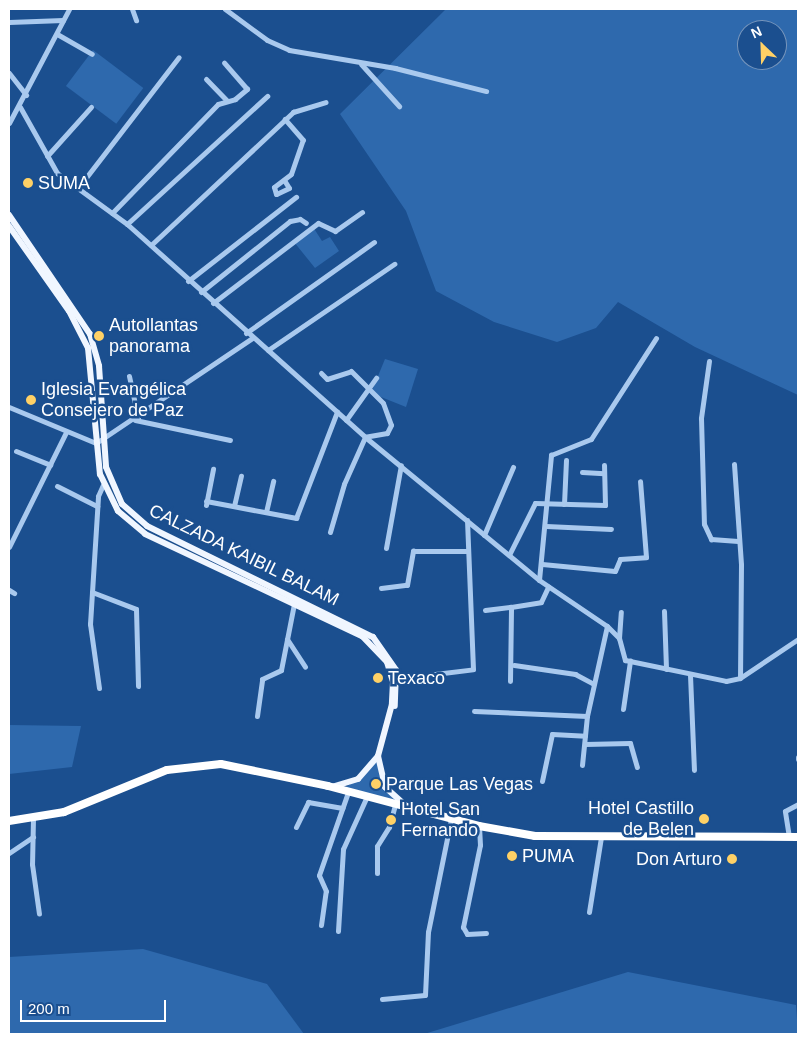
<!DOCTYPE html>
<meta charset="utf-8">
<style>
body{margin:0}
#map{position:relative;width:807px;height:1043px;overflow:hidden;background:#1b4f8f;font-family:Helvetica,sans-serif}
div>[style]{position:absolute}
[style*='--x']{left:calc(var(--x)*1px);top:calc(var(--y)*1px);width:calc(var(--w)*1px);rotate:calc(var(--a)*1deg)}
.green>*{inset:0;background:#2e69ad;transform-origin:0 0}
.minor>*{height:5px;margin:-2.5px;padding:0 2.5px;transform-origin:2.5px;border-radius:2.5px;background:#a9c9ee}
.major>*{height:6px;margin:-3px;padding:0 3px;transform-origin:3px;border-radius:3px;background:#f0f6ff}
.highway>*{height:8px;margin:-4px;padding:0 4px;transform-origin:4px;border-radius:4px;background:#fff}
.dots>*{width:14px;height:14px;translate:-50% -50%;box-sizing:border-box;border:2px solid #1b4f8f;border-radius:50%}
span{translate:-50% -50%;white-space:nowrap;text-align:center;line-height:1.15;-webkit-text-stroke:5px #1b4f8f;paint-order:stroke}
.poi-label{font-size:18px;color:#fff}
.left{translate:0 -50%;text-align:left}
.right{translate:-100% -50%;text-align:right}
.street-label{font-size:18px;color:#fff}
.frame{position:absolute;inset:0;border:10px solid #fff;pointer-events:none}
.north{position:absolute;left:737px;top:20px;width:50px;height:50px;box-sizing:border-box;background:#1b4f8f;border:1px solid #7695bc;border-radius:50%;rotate:336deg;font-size:14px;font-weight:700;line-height:20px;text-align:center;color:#fff}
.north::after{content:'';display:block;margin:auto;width:18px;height:22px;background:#ffd166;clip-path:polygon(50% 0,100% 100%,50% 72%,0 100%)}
.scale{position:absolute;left:20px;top:1000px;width:146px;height:22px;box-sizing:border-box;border:2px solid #fff;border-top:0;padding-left:6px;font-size:15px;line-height:18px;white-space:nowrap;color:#fff;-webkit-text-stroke:4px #1b4f8f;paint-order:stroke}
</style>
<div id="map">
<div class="green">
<div style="clip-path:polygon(evenodd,446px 9px,798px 9px,798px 395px,695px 347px,618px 302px,596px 328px,557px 342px,494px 322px,436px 291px,406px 211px,340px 114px,446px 9px,747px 30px,777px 30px,777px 60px,747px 60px,747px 30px)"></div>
<div style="left:93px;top:50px;width:63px;height:45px;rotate:37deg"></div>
<div style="clip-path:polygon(313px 227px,322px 241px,330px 237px,339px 251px,315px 268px,294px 242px)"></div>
<div style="clip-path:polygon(385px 359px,418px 369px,406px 407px,371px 393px)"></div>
<div style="clip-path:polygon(9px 725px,81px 726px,72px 767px,9px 774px)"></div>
<div style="clip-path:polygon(378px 758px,379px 775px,395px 800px,344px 788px,362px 777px)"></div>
<div style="clip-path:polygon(143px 949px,267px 984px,304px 1034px,9px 1034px,9px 957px)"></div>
<div style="clip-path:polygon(628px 972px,796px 1005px,798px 1034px,424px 1034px)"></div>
</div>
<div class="minor">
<div style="--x:132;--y:9;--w:12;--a:70"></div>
<div style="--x:225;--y:9;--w:52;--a:36.4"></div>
<div style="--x:267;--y:40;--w:24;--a:24"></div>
<div style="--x:289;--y:50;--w:108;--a:9.6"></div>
<div style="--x:395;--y:68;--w:94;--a:14.2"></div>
<div style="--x:9;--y:22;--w:54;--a:-2.1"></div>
<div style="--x:57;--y:34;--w:40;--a:29.7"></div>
<div style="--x:361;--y:64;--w:57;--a:47.9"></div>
<div style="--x:9;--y:73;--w:28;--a:52"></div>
<div style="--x:206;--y:79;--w:30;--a:46"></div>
<div style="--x:20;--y:107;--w:76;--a:60.7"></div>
<div style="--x:57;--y:173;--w:87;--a:36.1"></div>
<div style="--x:127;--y:224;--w:319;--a:41.8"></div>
<div style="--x:365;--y:437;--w:225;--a:39.4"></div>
<div style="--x:539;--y:580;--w:82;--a:34.1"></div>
<div style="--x:607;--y:626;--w:17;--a:45"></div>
<div style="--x:619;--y:638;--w:23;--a:75"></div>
<div style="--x:625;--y:660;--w:103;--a:11.7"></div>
<div style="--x:726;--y:681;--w:14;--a:-12"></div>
<div style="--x:740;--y:678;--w:70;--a:-33.9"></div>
<div style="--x:9;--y:123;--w:129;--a:-62.2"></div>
<div style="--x:47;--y:156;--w:66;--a:-48.1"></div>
<div style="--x:284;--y:180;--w:9;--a:58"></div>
<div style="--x:289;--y:188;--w:14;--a:155"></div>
<div style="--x:276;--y:194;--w:7;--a:-106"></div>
<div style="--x:274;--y:187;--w:21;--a:-37"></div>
<div style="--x:291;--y:174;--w:36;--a:-71"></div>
<div style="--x:303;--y:140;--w:28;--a:-131"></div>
<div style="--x:78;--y:188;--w:165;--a:-52.4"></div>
<div style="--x:112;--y:213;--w:152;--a:-45.8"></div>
<div style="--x:218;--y:104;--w:18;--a:-16"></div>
<div style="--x:235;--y:99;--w:16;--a:-40"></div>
<div style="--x:247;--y:89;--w:35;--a:-131"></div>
<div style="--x:127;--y:224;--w:190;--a:-42.4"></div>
<div style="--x:151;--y:245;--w:195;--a:-43.1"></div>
<div style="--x:293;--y:112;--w:34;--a:-17"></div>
<div style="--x:188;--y:281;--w:137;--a:-37.9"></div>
<div style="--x:201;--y:292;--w:114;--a:-38.6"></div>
<div style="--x:290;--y:221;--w:10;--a:-11"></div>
<div style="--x:300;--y:219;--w:7;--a:34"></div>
<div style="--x:213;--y:303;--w:132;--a:-37.3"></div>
<div style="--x:318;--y:223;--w:19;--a:25"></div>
<div style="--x:335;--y:231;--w:33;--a:-35"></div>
<div style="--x:246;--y:333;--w:157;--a:-35.4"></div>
<div style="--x:268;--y:350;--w:153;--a:-34.3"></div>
<div style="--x:709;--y:361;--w:58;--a:98"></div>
<div style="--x:701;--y:418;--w:106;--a:88.4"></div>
<div style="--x:704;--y:524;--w:17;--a:65"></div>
<div style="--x:711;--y:539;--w:27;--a:4"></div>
<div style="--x:321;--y:373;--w:8;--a:45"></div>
<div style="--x:327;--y:379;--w:25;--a:-18"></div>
<div style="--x:351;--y:371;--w:45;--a:45"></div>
<div style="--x:383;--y:403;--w:23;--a:70"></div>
<div style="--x:391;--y:425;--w:9;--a:117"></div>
<div style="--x:387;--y:433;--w:22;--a:170"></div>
<div style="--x:365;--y:437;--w:51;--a:114.1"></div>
<div style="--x:344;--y:484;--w:50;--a:106.3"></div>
<div style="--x:129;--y:376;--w:43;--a:77.9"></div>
<div style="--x:9;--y:407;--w:94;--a:22.5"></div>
<div style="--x:96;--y:443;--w:188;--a:-33.9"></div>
<div style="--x:135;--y:420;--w:97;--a:11.9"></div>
<div style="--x:346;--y:420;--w:52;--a:-54.5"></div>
<div style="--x:16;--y:451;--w:37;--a:22"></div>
<div style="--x:734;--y:464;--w:101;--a:86"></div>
<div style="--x:741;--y:565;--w:113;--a:90.5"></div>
<div style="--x:582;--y:472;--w:22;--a:3"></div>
<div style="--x:57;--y:486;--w:45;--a:26.6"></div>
<div style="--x:206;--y:501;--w:92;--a:10.7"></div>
<div style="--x:296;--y:518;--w:114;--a:-68.9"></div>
<div style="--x:564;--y:504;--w:44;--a:-87.4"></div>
<div style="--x:206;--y:505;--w:37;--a:-79"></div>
<div style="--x:234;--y:506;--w:31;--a:-77"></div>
<div style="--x:266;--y:512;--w:32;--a:-77"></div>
<div style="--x:546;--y:526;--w:65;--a:2.6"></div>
<div style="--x:484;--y:535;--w:74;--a:-66.9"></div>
<div style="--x:9;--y:547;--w:128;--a:-63.6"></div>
<div style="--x:386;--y:548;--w:84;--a:-79.8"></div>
<div style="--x:509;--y:555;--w:58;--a:-63.4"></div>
<div style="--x:535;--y:503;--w:70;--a:1.6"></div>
<div style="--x:605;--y:505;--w:40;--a:-91.4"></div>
<div style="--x:542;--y:564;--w:73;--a:5.5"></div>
<div style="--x:615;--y:571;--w:13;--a:-67"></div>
<div style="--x:620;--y:559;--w:26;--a:-4"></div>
<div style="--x:646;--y:557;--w:76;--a:-94.5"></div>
<div style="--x:539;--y:580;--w:126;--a:-84.5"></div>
<div style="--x:551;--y:455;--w:43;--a:-21.8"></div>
<div style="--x:591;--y:439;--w:120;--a:-57.2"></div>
<div style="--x:381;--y:588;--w:26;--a:-7"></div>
<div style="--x:407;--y:585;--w:35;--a:-80"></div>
<div style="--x:413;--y:551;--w:54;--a:0"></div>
<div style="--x:9;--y:590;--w:6;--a:31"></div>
<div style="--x:92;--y:592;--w:47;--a:21.1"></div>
<div style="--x:136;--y:609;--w:77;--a:88.5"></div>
<div style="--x:485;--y:610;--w:26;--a:-7"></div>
<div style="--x:664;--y:611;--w:58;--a:88"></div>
<div style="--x:619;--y:638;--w:26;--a:-86"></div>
<div style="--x:287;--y:639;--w:33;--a:57"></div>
<div style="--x:514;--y:665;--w:62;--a:8.4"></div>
<div style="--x:575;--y:674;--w:21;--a:28"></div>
<div style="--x:435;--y:674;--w:38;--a:-7"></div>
<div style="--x:473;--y:669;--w:149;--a:-92.3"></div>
<div style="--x:690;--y:675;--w:95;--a:87.6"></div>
<div style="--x:510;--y:681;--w:74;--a:-89.2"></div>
<div style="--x:511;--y:607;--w:30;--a:-9"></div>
<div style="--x:541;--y:602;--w:17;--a:-65"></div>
<div style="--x:99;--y:688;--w:65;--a:-98"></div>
<div style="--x:90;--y:624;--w:128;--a:-86.4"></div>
<div style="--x:98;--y:496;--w:12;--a:-66"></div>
<div style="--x:623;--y:709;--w:49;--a:-81.7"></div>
<div style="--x:474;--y:711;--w:113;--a:2.5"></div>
<div style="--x:257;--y:716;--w:37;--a:-82"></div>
<div style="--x:262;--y:679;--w:21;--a:-25"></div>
<div style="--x:281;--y:670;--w:67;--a:-78.9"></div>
<div style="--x:585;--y:744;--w:45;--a:-1.3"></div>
<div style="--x:630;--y:743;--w:25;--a:74"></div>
<div style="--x:798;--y:757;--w:2;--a:90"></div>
<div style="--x:582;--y:765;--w:49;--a:-84.2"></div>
<div style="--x:587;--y:716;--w:92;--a:-77.5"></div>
<div style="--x:542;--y:781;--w:48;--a:-78"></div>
<div style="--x:552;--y:734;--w:33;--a:3"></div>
<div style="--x:33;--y:818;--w:46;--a:91.2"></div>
<div style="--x:32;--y:864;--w:50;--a:82"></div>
<div style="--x:479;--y:826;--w:19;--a:87"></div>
<div style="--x:480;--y:845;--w:84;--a:101.7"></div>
<div style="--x:463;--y:927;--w:8;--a:60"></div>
<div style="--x:467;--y:934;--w:19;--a:-3"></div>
<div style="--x:296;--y:827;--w:28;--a:-64"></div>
<div style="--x:308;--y:802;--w:35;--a:10"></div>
<div style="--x:789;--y:837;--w:26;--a:-99"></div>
<div style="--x:785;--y:811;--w:15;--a:-28"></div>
<div style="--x:9;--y:853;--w:29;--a:-34"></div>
<div style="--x:377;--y:873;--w:27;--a:-90"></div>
<div style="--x:377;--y:846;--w:22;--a:-58"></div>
<div style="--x:389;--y:827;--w:24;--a:-75"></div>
<div style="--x:589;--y:912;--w:76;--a:-80.9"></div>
<div style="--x:321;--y:925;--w:34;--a:-82"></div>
<div style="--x:326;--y:891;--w:17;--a:-114"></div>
<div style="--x:319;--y:875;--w:88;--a:-70.7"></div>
<div style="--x:338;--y:931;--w:82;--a:-86.5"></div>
<div style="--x:343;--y:849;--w:58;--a:-65.6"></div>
<div style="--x:382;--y:999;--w:43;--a:-5.3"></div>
<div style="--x:425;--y:995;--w:63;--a:-87.3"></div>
<div style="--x:428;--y:932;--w:115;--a:-78.5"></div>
</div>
<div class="major">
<div style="--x:9;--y:215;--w:144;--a:55.8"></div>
<div style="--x:90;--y:334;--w:33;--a:74"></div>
<div style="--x:99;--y:366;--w:101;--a:86"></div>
<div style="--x:106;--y:467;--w:40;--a:66.6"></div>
<div style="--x:122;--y:504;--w:33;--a:41"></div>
<div style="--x:147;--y:526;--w:252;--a:26.2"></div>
<div style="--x:373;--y:637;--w:40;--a:55.1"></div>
<div style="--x:396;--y:670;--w:36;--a:92"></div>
<div style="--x:9;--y:226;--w:104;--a:54.8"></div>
<div style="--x:69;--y:311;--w:42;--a:62.8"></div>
<div style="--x:88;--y:348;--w:127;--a:84.6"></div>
<div style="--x:100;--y:474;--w:41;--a:64.1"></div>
<div style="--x:118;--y:511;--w:35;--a:40"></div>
<div style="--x:145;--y:534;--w:240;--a:25.2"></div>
<div style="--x:362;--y:636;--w:36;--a:46"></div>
<div style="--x:387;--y:662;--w:21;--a:73"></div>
<div style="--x:393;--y:682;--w:22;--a:93"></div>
<div style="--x:392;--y:704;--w:54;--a:105.1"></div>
<div style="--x:378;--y:756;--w:30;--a:131"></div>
<div style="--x:358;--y:779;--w:27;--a:163"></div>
<div style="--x:378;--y:756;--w:32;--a:77"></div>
<div style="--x:385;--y:787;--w:27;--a:42"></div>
</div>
<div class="highway">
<div style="--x:9;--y:821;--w:56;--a:-9.3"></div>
<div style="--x:64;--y:812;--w:111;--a:-22.2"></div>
<div style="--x:167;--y:770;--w:54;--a:-6.3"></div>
<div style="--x:221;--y:764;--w:109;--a:11.6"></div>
<div style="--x:328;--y:786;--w:156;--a:14.8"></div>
<div style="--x:479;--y:826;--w:57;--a:10.1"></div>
<div style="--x:535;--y:836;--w:263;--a:0.2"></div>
</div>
<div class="dots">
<div style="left:28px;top:183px;background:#ffd166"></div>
<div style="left:99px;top:336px;background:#ffd166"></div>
<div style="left:31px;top:400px;background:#ffd166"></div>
<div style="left:378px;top:678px;background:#ffd166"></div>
<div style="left:376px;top:784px;background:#ffd166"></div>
<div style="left:704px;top:819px;background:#ffd166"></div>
<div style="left:391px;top:820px;background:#ffd166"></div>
<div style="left:512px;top:856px;background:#ffd166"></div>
<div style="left:732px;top:859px;background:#ffd166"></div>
</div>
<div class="poi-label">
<span class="left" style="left:38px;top:183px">SUMA</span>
<span class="left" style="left:109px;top:336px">Autollantas<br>panorama</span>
<span class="left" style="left:41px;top:400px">Iglesia Evangélica<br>Consejero de Paz</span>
<span class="left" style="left:388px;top:678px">Texaco</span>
<span class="left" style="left:386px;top:784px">Parque Las Vegas</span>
<span class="right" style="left:694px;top:819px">Hotel Castillo<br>de Belen</span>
<span class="left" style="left:401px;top:820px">Hotel San<br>Fernando</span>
<span class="left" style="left:522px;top:856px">PUMA</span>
<span class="right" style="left:722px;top:859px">Don Arturo</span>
</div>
<div class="street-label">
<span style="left:244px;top:555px;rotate:26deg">CALZADA KAIBIL BALAM</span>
</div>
<div class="frame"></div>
<div class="north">N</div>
<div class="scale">200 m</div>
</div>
